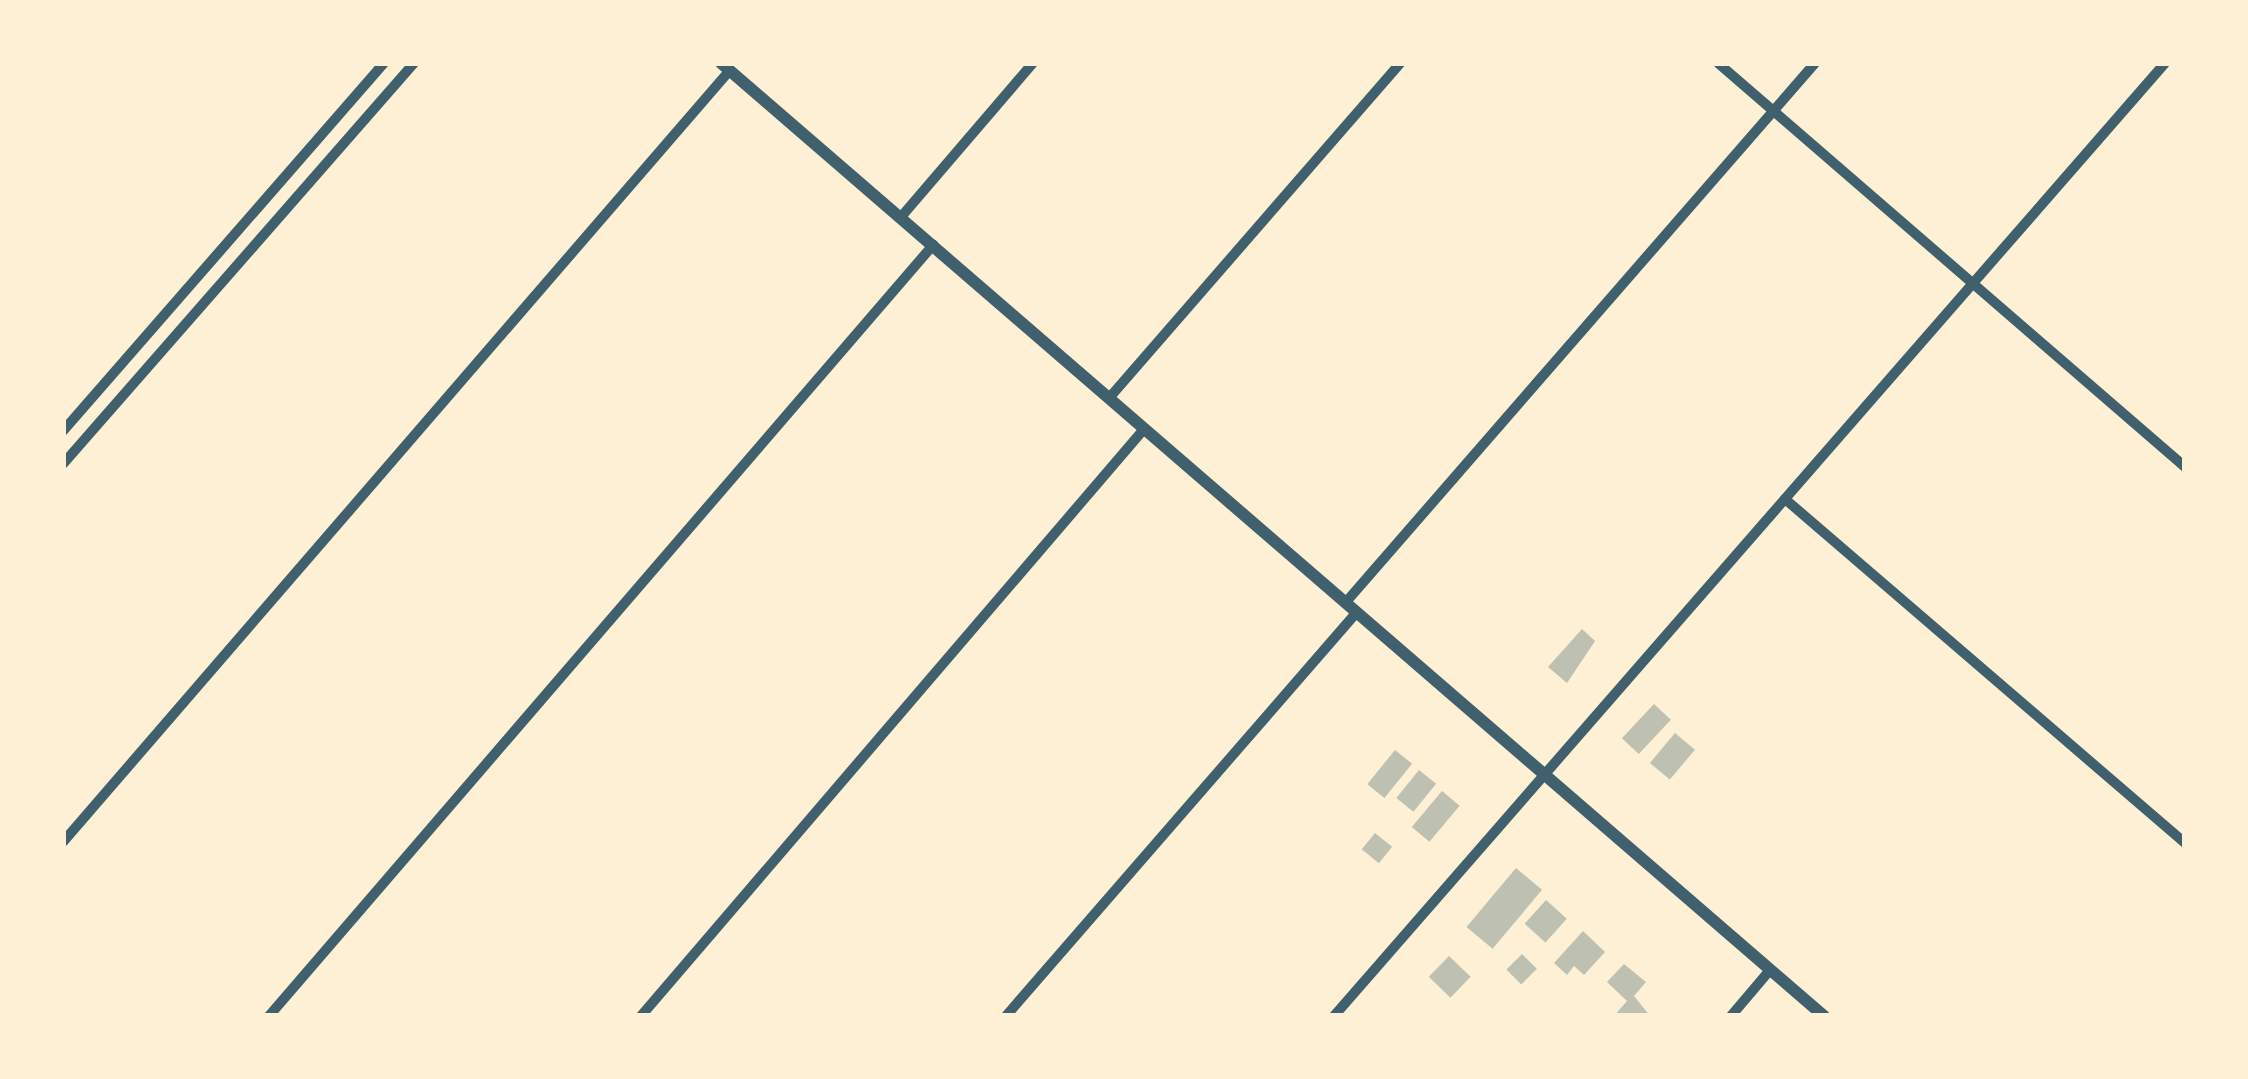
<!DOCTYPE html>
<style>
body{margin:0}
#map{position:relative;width:2248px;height:1079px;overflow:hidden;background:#fdf0d5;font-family:"Open Sans",sans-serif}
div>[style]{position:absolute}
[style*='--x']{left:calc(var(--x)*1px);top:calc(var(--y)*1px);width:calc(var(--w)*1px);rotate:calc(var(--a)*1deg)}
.building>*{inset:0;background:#bec0b2;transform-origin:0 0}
.minor>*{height:10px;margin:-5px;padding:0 5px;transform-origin:5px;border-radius:5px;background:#3f606c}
.tertiary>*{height:12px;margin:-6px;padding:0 6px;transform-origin:6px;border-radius:6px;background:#3f606c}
span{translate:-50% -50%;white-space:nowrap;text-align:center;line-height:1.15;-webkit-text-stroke:9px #fdf0d5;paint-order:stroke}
.frame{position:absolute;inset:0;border:66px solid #fdf0d5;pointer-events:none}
</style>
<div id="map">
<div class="building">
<div style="clip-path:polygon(1582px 629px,1595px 641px,1567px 683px,1548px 667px)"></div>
<div style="left:1654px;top:704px;width:23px;height:47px;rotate:43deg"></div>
<div style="left:1675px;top:733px;width:26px;height:39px;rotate:40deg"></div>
<div style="left:1395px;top:750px;width:22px;height:44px;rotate:39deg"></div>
<div style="left:1419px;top:770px;width:22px;height:36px;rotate:39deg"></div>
<div style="left:1442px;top:791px;width:23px;height:47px;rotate:40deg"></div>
<div style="left:1375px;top:833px;width:22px;height:21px;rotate:39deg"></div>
<div style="left:1516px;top:868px;width:34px;height:77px;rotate:40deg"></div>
<div style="left:1546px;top:900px;width:28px;height:32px;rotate:42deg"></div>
<div style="clip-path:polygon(1583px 931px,1605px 952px,1584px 975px,1574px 966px,1567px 975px,1554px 963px)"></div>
<div style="left:1522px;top:954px;width:21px;height:22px;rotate:45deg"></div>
<div style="left:1449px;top:956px;width:30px;height:29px;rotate:44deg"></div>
<div style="clip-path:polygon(1624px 964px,1646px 982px,1634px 996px,1650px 1016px,1614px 1016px,1627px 1001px,1607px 982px)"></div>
</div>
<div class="minor">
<div style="--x:1718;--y:63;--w:617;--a:40.86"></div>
<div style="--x:901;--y:217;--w:203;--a:-49.4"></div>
<div style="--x:1110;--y:397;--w:442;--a:-49"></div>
<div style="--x:63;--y:431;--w:488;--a:-48.9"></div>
<div style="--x:63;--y:464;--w:533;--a:-48.8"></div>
<div style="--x:1785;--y:499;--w:528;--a:40.7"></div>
<div style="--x:1346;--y:602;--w:714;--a:-48.97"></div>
<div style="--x:63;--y:842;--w:1020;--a:-49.17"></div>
<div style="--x:269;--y:1016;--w:1018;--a:-49.26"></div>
<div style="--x:641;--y:1016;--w:774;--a:-49.4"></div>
<div style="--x:1006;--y:1016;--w:535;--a:-49.02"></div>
<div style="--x:1334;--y:1016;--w:1264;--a:-48.91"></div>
<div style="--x:1731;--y:1016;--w:60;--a:-49.7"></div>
</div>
<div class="tertiary">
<div style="--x:721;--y:63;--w:1458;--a:40.83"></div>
</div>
<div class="frame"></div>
</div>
